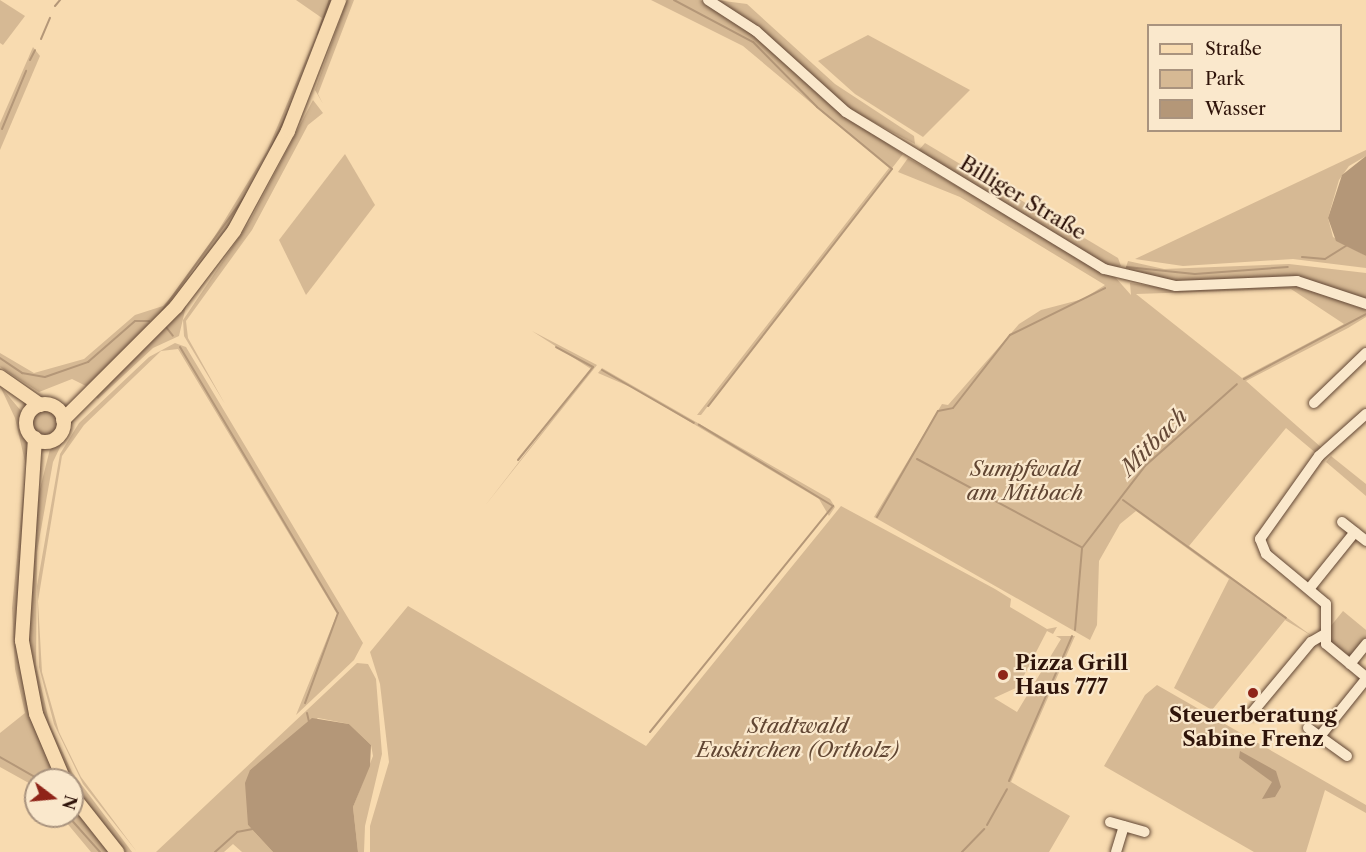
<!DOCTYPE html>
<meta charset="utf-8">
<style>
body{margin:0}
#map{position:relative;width:1366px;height:852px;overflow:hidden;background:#f8dbb0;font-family:"Libre Caslon Text",serif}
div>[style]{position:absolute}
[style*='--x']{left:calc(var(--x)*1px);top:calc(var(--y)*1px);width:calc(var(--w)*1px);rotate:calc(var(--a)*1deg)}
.green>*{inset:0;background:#d6b994}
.round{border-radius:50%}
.water>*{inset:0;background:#b49778}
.stream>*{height:2px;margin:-1px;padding:0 1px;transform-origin:1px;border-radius:1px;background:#b49778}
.roads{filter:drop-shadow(0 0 2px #614634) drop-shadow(0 0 2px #614634)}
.minor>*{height:10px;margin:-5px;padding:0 5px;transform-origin:5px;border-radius:5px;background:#fae8cc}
.major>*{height:14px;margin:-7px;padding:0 7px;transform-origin:7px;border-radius:7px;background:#f8dbb0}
.major>.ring{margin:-7px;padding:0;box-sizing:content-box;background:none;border:14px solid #f8dbb0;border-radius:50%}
.dots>*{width:16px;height:16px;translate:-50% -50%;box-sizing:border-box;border:3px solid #fae8cc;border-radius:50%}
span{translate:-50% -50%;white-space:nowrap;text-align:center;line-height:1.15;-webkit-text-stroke:4.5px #fae8cc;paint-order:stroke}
.street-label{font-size:21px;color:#2f140a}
.park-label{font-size:21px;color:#614633;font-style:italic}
.poi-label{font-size:21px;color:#2f140a;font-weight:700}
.left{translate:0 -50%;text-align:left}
.water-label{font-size:22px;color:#644836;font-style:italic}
.legend{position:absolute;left:1147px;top:24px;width:195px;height:108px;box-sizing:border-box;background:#fae8cc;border:2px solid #a9937e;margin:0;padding:8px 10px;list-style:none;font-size:18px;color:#2f140a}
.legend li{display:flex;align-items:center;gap:12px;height:30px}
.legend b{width:30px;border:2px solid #a9937e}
.north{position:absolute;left:24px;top:768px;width:60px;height:60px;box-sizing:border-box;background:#fae8cc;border:2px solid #a9937e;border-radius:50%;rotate:106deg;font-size:16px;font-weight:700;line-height:24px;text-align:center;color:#2f140a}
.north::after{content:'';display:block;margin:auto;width:21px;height:27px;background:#8f2418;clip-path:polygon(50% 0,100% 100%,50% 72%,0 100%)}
</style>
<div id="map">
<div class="green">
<div style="clip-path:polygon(0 0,25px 16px,3px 45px,0 43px)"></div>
<div style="clip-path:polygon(296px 0,334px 0,301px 89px,238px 217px,183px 293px,86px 386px,72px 379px,39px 392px,0 367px,0 353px,34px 373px,84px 359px,135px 315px,163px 306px,194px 270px,267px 151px,315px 38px,322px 18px)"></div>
<div style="clip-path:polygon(347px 0,354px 0,318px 94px,323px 104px,315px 90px)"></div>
<div style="clip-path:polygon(651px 0,700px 0,718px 9px,749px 29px,829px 104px,903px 154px,701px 415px,697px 415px,889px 168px,743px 46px)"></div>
<div style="clip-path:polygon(716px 0,747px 4px,835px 84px,914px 136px,915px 144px,843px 106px,754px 24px)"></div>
<div style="clip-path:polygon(868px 35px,970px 90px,923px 137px,855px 94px,818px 61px)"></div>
<div style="clip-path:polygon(33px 47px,40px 56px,0 150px,0 123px)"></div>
<div style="clip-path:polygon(313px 100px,323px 113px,308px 125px,252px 230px,186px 321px,188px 338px,225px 404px,184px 336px,183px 320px,250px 221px)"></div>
<div style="clip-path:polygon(925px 143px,1118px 258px,1121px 266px,1114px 269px,918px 151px)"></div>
<div style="clip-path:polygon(1366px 150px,1366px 156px,1349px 166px,1339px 180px,1328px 218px,1333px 237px,1366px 256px,1366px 268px,1293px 259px,1183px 266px,1135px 259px)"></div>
<div style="clip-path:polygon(345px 154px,375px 205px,306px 295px,279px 240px)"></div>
<div style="clip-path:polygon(evenodd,908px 158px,1115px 277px,1131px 295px,1130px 283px,1172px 289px,1296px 285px,1366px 310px,1366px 317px,1348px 328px,1246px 381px,1322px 448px,1317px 454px,1286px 428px,1189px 546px,1312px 636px,1285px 620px,1212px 710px,1174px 688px,1229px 579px,1136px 511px,1120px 524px,1099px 561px,1097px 625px,1090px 640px,874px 517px,942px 404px,948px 405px,1019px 324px,1041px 310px,1083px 299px,1105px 285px,960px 197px,898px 172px,908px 158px,1291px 289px,1344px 324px,1242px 378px,1136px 294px,1291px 289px)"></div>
<div style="clip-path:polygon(1128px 261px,1164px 269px,1289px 264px,1366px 273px,1366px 300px,1294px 277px,1176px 282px,1124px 273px)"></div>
<div style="clip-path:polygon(187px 302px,179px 336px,153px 348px,98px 399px,93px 394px)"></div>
<div style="clip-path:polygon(532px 331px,597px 365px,484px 507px,591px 369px)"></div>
<div style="clip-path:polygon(175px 343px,186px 347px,363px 643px,354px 660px,296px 715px,337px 614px,178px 349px,161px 351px,84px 425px,62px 456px,38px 601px,42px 672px,59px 732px,81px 777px,137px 852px,83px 784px,54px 724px,39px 667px,37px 586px,60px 454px,79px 423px,149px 357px)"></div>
<div style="clip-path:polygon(602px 368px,830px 499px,835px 507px,829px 516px,819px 499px,635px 389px,598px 373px)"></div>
<div style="clip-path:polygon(0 386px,22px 412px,31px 441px,17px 614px,30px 710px,59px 780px,36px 780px,36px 787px,0 767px,0 733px,25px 713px,15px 669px,12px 608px,26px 466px,15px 418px)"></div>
<div class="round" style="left:32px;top:410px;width:26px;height:26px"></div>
<div style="clip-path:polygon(75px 416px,53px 462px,37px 552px,36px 665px,50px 725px,72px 772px,132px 852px,123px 852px,69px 780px,47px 733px,29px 665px,28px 584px,39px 493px,50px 449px)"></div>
<div style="clip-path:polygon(1331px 456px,1366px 484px,1366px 496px,1326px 462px)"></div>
<div style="clip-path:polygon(841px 506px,995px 589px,1011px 599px,1010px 607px,1047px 629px,1057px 627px,1053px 634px,1047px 631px,1018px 687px,994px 698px,1017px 712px,1061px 639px,1056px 636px,1075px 636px,1011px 782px,1070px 816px,1049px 852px,370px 852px,370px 826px,389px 762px,380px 684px,370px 652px,408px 606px,646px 746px)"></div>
<div style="clip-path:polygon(1343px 611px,1366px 630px,1366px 640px,1350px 656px,1329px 641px,1330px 627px)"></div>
<div style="clip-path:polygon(357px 663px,368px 664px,376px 679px,382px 754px,365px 826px,364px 852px,358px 852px,353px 807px,373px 756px,371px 745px,349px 724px,318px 718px,250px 770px,248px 825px,273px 852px,242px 852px,233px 844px,224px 852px,156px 852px)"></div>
<div style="clip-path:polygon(1157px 685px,1366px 805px,1366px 813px,1325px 790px,1306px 852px,1254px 852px,1104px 766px,1145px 695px)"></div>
<div style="clip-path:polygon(72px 802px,111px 852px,91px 852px,61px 816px,72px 816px)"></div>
</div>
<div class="water">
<div style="clip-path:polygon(1366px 156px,1366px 256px,1336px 241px,1328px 218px,1342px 175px)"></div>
<div style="clip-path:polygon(312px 718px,349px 724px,371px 745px,370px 766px,353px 807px,358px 852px,273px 852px,248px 825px,245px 783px,250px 770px)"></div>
<div style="clip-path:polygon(1240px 751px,1276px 771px,1281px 787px,1275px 797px,1262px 799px,1272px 782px,1239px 758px)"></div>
</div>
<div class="stream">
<div style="--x:674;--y:0;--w:89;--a:28"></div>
<div style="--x:753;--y:42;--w:91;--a:45.4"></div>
<div style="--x:817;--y:107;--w:97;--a:39.6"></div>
<div style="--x:892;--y:169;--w:300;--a:127.8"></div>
<div style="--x:55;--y:6;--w:8;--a:-50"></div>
<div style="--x:318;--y:34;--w:36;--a:-71"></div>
<div style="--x:41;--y:39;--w:23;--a:-67"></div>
<div style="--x:30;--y:60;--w:11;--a:-63"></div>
<div style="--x:2;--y:129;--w:63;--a:-67.5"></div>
<div style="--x:271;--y:148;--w:52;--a:-64.9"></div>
<div style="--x:1302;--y:257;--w:23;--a:5"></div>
<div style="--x:1325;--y:259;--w:25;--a:-32"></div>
<div style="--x:1127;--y:267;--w:68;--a:5.9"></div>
<div style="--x:1195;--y:274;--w:93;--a:-4.3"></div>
<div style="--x:159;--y:315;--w:148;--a:-54.1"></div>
<div style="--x:166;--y:327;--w:11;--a:52"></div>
<div style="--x:180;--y:347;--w:309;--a:59.3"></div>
<div style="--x:338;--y:613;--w:96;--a:110.1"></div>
<div style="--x:0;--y:358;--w:27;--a:34"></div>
<div style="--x:22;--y:373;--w:23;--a:10"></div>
<div style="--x:45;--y:377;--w:46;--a:-19.2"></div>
<div style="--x:88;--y:362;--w:62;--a:-41.1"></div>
<div style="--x:135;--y:321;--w:14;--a:0"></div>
<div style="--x:602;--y:370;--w:106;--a:29.9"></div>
<div style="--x:1244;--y:379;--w:138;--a:-28"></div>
<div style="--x:917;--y:459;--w:186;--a:28.2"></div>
<div style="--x:518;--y:460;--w:119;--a:-51.1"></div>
<div style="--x:593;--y:367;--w:42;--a:-151.6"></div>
<div style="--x:1123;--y:500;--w:201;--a:35.9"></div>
<div style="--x:877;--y:517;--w:122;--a:-60.1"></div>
<div style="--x:938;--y:411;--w:15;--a:-11"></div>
<div style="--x:953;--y:408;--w:93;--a:-52"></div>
<div style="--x:1010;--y:335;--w:106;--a:-26.3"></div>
<div style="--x:1075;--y:630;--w:82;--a:-85.1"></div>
<div style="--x:1082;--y:548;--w:103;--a:-52.5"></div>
<div style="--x:1145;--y:466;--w:123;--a:-41.7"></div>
<div style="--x:307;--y:713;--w:9;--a:77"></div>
<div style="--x:650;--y:732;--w:291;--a:-51"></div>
<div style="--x:833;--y:506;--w:157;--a:-148.8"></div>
<div style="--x:0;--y:757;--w:46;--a:29.9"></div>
<div style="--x:1009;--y:781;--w:158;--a:-66.5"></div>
<div style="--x:68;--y:816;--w:48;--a:48.4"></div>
<div style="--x:987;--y:825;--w:41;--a:-60.9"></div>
<div style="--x:215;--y:852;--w:30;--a:-42"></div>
<div style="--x:237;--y:832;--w:16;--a:-11"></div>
<div style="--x:962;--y:852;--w:32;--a:-46"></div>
</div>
<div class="roads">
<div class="minor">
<div style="--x:708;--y:0;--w:57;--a:32.9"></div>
<div style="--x:756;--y:31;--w:121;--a:42"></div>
<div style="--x:846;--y:112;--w:302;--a:31.3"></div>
<div style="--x:1104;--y:269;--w:74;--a:13.3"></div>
<div style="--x:1176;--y:286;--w:121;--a:-2.4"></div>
<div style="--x:1297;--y:281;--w:73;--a:18.4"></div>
<div style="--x:1314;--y:403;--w:72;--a:-43.9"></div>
<div style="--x:1366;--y:414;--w:63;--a:138.2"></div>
<div style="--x:1319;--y:456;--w:102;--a:125.4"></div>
<div style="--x:1260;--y:539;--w:16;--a:68"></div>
<div style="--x:1266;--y:554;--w:78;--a:39.8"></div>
<div style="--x:1326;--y:604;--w:40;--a:90"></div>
<div style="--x:1326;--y:644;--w:52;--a:39.5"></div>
<div style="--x:1342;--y:522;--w:31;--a:38"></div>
<div style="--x:1309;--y:589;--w:73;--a:-51.1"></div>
<div style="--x:1350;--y:664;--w:26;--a:-51"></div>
<div style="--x:1251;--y:714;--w:94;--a:-50.2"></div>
<div style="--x:1311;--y:642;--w:14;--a:-30"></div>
<div style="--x:1308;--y:728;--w:48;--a:35.7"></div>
<div style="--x:1321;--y:735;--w:72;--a:-51.2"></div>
<div style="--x:1110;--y:822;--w:36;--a:16"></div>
<div style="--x:1116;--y:852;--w:27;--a:-73"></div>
</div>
<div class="major">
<div style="--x:0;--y:377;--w:49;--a:35"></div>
<div class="ring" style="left:26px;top:404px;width:24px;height:24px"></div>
<div style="--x:63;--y:420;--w:160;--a:-45"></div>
<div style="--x:176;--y:307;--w:96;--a:-52.7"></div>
<div style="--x:234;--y:231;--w:114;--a:-61.6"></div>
<div style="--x:288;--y:131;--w:141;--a:-68.7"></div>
<div style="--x:35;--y:438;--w:203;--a:93.7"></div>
<div style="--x:22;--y:641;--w:74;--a:79.1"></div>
<div style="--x:36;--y:714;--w:72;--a:67"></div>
<div style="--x:72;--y:795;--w:73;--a:51.7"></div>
</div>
</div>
<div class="dots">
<div style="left:1003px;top:675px;background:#8f2418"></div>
<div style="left:1253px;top:693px;background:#8f2418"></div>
</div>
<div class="street-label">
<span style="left:1023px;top:198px;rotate:31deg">Billiger Straße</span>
</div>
<div class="park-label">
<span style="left:1025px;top:481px">Sumpfwald<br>am Mitbach</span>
<span style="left:798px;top:738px">Stadtwald<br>Euskirchen (Ortholz)</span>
</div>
<div class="poi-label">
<span class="left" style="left:1015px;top:675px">Pizza Grill<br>Haus 777</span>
<span style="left:1253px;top:727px">Steuerberatung<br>Sabine Frenz</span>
</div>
<div class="water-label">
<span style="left:1154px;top:442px;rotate:-45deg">Mitbach</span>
</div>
<ul class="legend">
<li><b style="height:8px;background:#f8dbb0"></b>Straße</li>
<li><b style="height:16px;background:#d6b994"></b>Park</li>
<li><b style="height:16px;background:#b49778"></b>Wasser</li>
</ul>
<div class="north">N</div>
</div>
